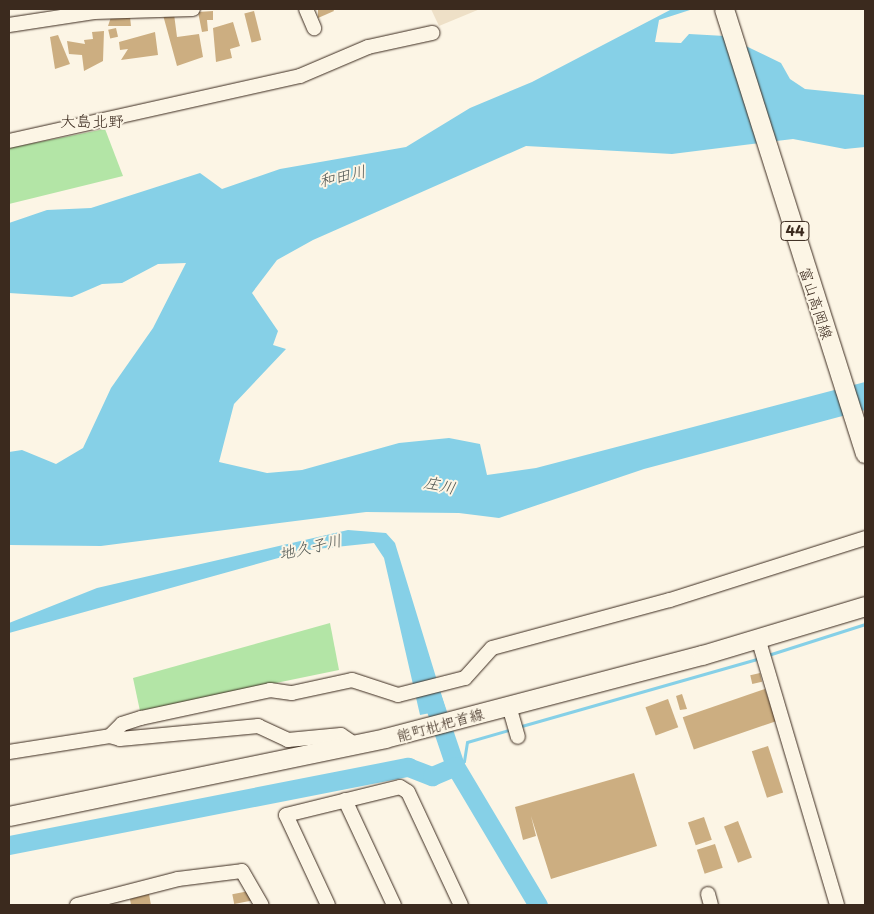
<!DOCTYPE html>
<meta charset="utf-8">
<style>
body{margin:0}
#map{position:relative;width:874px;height:914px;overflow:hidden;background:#fcf5e5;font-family:"Playpen Sans","Klee One",sans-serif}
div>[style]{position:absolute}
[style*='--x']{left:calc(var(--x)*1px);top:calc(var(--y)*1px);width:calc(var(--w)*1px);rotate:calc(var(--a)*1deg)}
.built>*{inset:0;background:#eee0c7}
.green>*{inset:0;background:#b3e5a6}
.water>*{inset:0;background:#86d0e7}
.stream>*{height:3px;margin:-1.5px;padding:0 1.5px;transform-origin:1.5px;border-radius:1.5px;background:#86d0e7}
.river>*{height:19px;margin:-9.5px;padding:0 9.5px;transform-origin:9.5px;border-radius:9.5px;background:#86d0e7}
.building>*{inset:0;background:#ccae81;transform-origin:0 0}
.roads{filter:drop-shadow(0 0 1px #3b2a1e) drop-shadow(0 0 1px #3b2a1e)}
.minor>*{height:14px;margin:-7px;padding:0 7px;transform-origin:7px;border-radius:7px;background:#fcf5e5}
.major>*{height:19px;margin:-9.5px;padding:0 9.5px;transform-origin:9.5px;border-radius:9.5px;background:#fcf5e5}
span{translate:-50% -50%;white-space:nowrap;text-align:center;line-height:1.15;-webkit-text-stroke:4px #fcf5e5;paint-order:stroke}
.shield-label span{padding:1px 4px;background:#fcf5e5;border:1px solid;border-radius:4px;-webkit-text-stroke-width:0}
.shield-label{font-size:14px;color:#3b2a1e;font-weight:700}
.street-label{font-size:15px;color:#3b2a1e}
.neighbourhood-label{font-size:16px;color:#3b2a1e}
.water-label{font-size:16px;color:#4e5450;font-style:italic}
.frame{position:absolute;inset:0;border:10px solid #3b2a1e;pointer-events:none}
</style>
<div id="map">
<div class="built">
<div style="clip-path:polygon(431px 9px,480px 9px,439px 26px)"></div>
</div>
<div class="green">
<div style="clip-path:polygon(105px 129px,123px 176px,9px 204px,9px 148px)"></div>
<div style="clip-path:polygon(330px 623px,339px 670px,140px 711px,133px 678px)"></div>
</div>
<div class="water">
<div style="clip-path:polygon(672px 9px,693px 9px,659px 20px,655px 42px,681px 43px,689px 34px,725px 36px,781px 63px,790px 79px,805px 89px,865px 95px,865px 147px,845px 149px,793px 139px,672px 154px,526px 146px,313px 240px,277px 260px,252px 293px,278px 331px,273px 345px,286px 349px,234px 404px,219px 462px,267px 473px,302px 470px,399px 443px,449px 438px,480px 444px,487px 475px,536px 468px,865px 382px,865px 410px,644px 469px,499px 518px,459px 513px,366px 512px,101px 546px,9px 545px,9px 452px,22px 450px,56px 464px,83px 448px,111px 388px,153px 328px,186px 263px,158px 264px,122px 283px,102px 284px,72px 297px,9px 293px,9px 223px,47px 210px,91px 208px,200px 173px,222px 189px,280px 169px,406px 147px,470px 108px,532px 82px)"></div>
<div style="clip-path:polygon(348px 530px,386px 533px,395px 543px,446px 710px,420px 715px,384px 558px,374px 543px,307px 550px,9px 633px,9px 623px,97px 588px)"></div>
</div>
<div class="stream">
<div style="--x:768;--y:655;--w:102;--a:-17.7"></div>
<div style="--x:518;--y:727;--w:252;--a:-15.9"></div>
<div style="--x:455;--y:766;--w:10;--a:-29"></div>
<div style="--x:464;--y:761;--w:19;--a:-81"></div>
<div style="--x:467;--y:742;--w:47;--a:-16.1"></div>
</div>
<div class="river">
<div style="--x:429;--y:689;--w:81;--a:71.3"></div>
<div style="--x:455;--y:766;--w:162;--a:59.2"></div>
<div style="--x:9;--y:845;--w:407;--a:-11.1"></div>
<div style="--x:408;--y:767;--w:26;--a:21"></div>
<div style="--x:432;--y:776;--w:25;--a:-23"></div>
</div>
<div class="building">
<div style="clip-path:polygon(318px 9px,333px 9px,334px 11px,318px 18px)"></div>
<div style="clip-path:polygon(213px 11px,213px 20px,207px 20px,208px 31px,202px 32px,198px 12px)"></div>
<div style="left:254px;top:11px;width:30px;height:10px;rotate:76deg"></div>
<div style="clip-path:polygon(174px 14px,177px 37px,199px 34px,203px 57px,177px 66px,163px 15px)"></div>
<div style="clip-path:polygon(111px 17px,130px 17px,131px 26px,108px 26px)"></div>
<div style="clip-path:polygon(233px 22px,240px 46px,230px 49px,232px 58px,216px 62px,213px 28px)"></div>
<div style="left:116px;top:28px;width:9px;height:8px;rotate:77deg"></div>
<div style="clip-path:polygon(104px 31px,103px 61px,84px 71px,82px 55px,69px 54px,67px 41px,85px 44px,84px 40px,93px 39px,92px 32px)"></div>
<div style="clip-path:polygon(155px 32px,158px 55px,121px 60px,128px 49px,120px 50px,119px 42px)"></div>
<div style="clip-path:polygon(58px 35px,70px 64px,55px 69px,50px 37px)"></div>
<div style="left:760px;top:673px;width:9px;height:10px;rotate:77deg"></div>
<div style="left:765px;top:689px;width:34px;height:87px;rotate:71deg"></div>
<div style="clip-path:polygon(682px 694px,687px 709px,680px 710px,676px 696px)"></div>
<div style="left:668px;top:699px;width:30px;height:24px;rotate:70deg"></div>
<div style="left:768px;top:746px;width:49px;height:17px;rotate:72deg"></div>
<div style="clip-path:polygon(634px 773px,657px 846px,551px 879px,531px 816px,536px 836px,523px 840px,515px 807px)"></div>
<div style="left:704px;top:817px;width:24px;height:17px;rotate:71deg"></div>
<div style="left:738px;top:821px;width:39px;height:15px;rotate:69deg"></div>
<div style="left:715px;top:844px;width:25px;height:19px;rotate:72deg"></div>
<div style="left:249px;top:891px;width:10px;height:17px;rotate:79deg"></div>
<div style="clip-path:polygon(149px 894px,151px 905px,131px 905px,130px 899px)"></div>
</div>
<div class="roads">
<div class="minor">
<div style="--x:306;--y:9;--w:21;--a:67"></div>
<div style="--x:9;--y:25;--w:86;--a:-8.7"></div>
<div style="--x:94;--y:12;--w:99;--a:-1.7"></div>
<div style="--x:9;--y:141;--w:298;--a:-12.6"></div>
<div style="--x:300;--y:76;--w:74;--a:-23.1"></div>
<div style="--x:368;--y:47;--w:66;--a:-12.3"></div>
<div style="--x:758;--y:638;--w:278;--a:73.5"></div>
<div style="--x:509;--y:706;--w:32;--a:74"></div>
<div style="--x:110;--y:736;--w:10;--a:17"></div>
<div style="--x:120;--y:739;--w:139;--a:-5.4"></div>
<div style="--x:258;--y:726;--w:33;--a:25"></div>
<div style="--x:288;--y:740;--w:53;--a:-5.4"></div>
<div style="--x:341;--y:735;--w:18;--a:34"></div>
<div style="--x:9;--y:752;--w:102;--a:-9"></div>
<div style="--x:110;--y:736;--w:17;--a:-45"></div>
<div style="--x:122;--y:724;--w:20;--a:-18"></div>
<div style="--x:141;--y:718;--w:132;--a:-12.2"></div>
<div style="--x:270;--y:690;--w:22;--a:8"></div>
<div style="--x:292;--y:693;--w:61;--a:-12.2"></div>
<div style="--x:352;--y:680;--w:48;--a:18.1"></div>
<div style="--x:398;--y:695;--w:69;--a:-14.2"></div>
<div style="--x:465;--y:678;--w:40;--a:-48"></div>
<div style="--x:492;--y:648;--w:184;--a:-15.1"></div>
<div style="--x:670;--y:600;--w:205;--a:-17.6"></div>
<div style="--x:345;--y:800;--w:116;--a:65"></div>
<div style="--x:708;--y:894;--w:11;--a:75"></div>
<div style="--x:77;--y:905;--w:104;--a:-14.4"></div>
<div style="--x:178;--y:879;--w:64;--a:-7.1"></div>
<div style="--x:242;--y:871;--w:39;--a:60"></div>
<div style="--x:328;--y:905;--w:99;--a:-115"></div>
<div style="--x:286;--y:815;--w:117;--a:-13.8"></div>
<div style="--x:400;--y:787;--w:9;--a:32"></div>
<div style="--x:408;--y:792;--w:125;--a:64.9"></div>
</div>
<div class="major">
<div style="--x:724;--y:9;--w:466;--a:72.4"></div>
<div style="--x:9;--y:816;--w:384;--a:-11.7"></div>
<div style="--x:385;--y:738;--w:328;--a:-14.7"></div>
<div style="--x:702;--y:655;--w:170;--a:-16.7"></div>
</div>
</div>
<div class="shield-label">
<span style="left:795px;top:231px">44</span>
</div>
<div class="street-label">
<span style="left:817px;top:303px;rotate:72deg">富山高岡線</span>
<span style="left:440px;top:724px;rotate:-15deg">能町枇杷首線</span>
</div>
<div class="neighbourhood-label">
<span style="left:92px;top:120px">大島北野</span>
</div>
<div class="water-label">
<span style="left:342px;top:175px;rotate:-13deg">和田川</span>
<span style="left:440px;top:484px;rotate:12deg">庄川</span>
<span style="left:310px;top:546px;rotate:-13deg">地久子川</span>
</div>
<div class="frame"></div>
</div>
